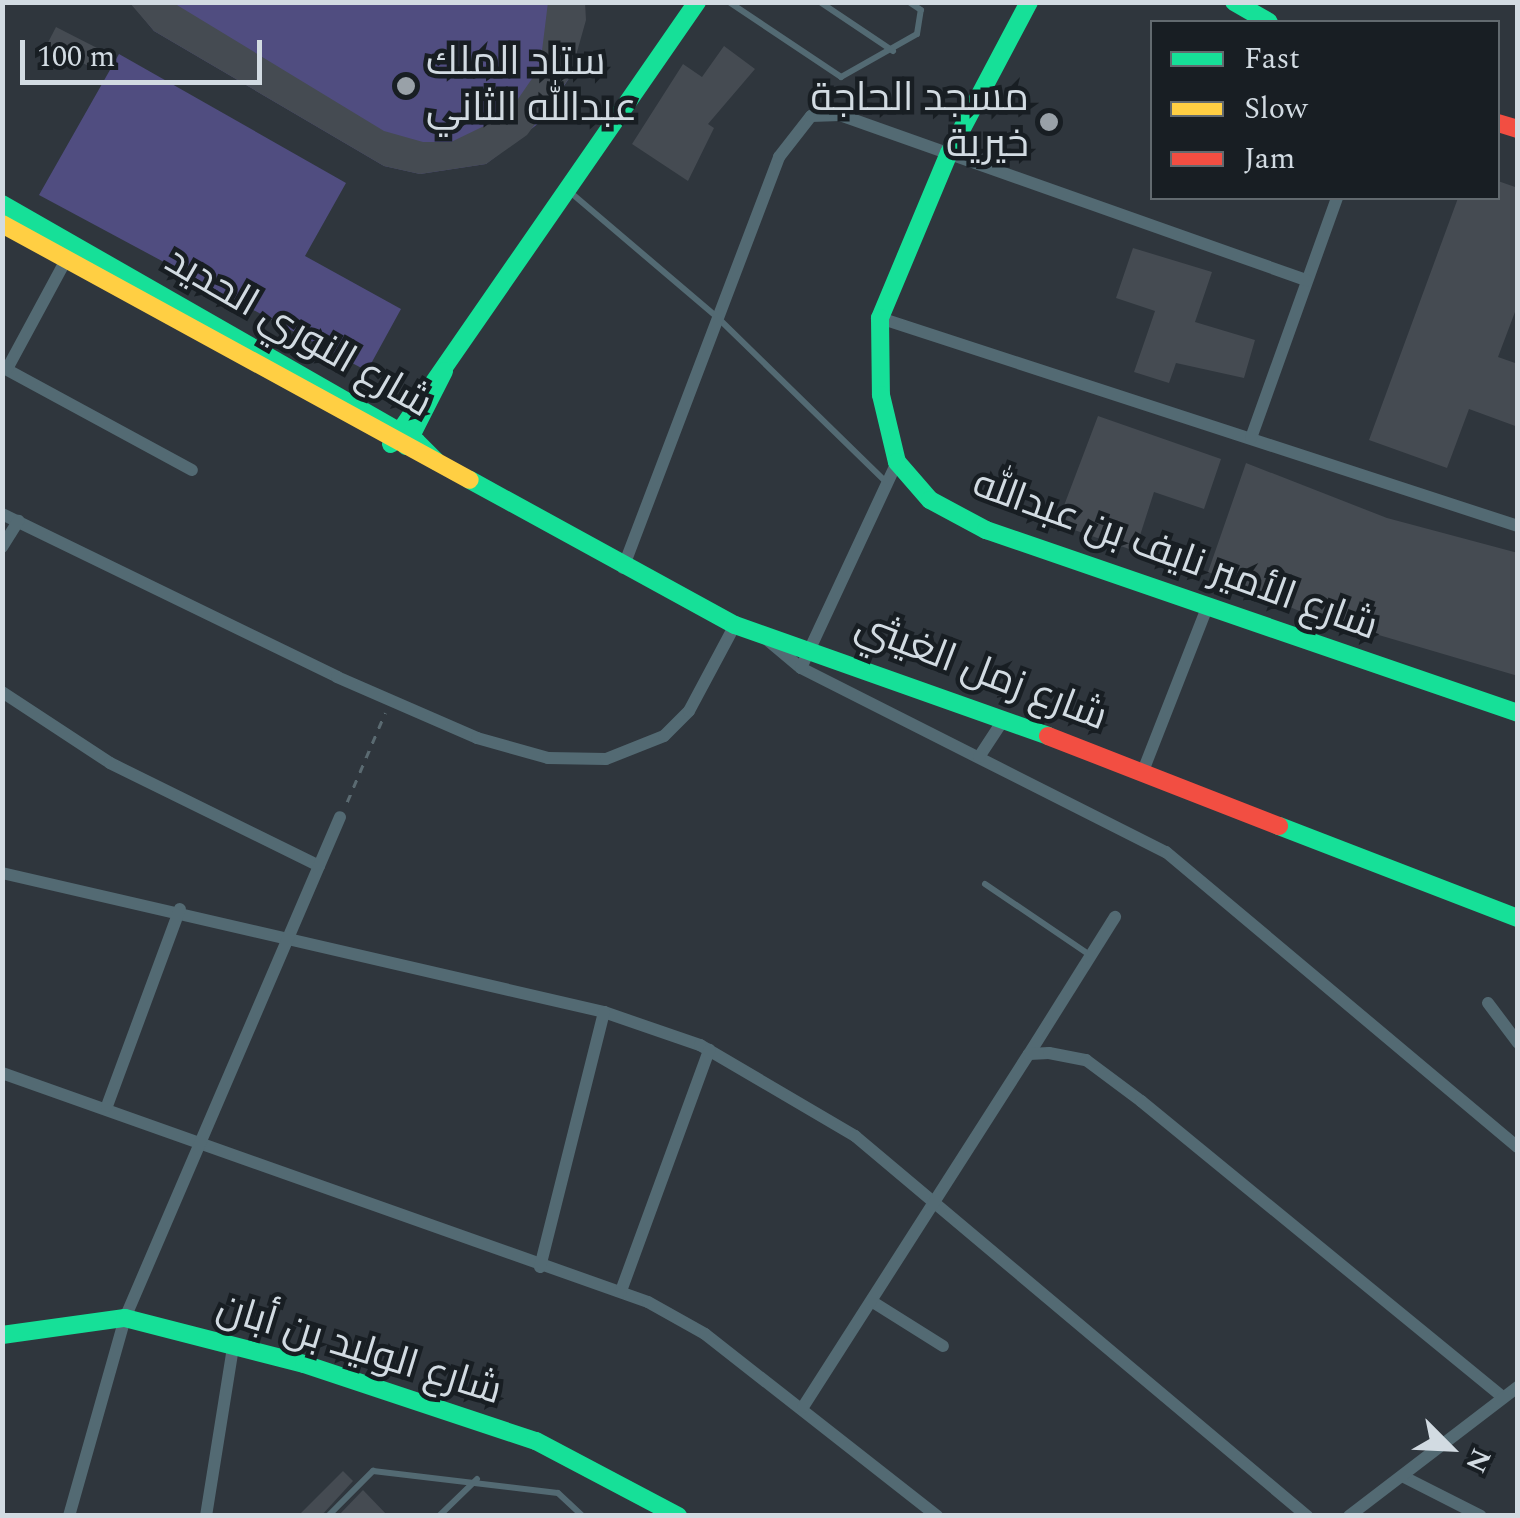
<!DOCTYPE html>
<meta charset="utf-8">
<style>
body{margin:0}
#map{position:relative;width:1520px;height:1518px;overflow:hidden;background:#2f363d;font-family:Spectral,Cairo,serif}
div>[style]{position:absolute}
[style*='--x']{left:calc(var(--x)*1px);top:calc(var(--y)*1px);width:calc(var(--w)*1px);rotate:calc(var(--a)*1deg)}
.green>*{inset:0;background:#504d80}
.building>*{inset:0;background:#454b52;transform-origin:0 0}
.path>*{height:2.5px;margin-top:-1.25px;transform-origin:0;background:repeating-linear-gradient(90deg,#5a6a71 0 8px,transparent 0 16px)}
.lane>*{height:6px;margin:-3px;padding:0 3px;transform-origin:3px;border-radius:3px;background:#536a73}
.street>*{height:12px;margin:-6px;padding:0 6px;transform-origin:6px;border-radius:6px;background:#536a73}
.fast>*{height:18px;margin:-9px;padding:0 9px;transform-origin:9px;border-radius:9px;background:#16e098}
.slow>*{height:18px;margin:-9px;padding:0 9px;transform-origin:9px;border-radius:9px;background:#ffcf43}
.jam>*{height:18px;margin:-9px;padding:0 9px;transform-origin:9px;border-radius:9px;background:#f24e42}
.dots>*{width:28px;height:28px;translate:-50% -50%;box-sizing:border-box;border:5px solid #181e23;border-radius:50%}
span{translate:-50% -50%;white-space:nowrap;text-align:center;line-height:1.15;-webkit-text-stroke:9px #181e23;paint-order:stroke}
.poi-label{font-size:40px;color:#d2dbe2}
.left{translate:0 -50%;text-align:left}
.right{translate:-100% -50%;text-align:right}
.street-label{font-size:40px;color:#d2dbe2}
.frame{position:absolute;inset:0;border:5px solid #d2dbe2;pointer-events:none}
.legend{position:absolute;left:1150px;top:20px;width:350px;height:180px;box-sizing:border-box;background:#181e23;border:2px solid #626a6f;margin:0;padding:12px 18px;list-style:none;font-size:30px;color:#d2dbe2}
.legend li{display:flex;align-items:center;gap:20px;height:50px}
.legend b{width:50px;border:2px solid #626a6f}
.north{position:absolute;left:1400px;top:1398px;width:100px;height:100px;-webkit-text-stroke:8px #181e23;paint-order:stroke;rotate:114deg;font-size:28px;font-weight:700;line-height:40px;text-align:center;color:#d2dbe2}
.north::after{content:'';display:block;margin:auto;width:35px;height:45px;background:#d2dbe2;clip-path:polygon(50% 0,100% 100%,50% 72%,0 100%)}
.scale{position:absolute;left:20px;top:40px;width:242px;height:45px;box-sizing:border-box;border:5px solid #d2dbe2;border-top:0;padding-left:12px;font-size:30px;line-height:35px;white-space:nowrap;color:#d2dbe2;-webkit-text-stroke:8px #181e23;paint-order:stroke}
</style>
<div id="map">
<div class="green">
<div style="clip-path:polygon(585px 2px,570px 77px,539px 123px,486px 164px,420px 174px,384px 166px,154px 31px,131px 3px)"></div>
<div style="clip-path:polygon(119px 54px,346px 183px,305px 256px,401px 309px,367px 371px,39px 195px)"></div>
</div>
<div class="building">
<div style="clip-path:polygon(129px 2px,172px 2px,384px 131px,423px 142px,451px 142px,507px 115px,540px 67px,548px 2px,585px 2px,586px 20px,570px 77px,527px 135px,486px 164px,420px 174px,384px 166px,154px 31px)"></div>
<div style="left:56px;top:27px;width:51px;height:20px;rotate:27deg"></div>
<div style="clip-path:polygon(724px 46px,755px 69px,708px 124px,714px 128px,688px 181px,632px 144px,683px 64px,702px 77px)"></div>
<div style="clip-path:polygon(1498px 181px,1518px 188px,1518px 304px,1498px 357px,1518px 364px,1518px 427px,1469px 409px,1447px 468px,1369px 440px,1458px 198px,1498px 198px)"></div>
<div style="clip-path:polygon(1133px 248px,1212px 272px,1195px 322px,1255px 340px,1244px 378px,1176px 363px,1169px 383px,1134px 372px,1155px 311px,1116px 298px)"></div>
<div style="clip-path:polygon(1098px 416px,1221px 459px,1204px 509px,1154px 492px,1135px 551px,1057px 524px)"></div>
<div style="clip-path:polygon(1246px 463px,1387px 518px,1518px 553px,1518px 676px,1304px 613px,1208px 572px)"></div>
<div style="clip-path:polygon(343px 1471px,353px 1481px,321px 1516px,298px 1516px)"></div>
<div style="clip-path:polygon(363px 1490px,388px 1516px,338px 1516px)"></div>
</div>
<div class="path">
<div style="--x:347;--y:802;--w:97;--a:-66.9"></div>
</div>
<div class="lane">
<div style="--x:729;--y:2;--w:135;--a:33.8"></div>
<div style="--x:841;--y:77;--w:87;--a:-29.5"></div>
<div style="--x:917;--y:34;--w:24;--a:-81"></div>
<div style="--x:921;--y:10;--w:14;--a:-146"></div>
<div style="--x:820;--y:2;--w:88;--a:33.9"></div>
<div style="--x:570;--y:192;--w:196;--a:40.4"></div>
<div style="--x:719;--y:319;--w:235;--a:44.3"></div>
<div style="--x:985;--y:884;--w:127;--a:34.1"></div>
<div style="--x:328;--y:1516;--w:64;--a:-45"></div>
<div style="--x:373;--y:1471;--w:186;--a:6.8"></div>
<div style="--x:558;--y:1493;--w:34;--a:43"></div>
<div style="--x:439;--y:1516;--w:53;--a:-44.2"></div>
</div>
<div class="street">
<div style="--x:880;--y:318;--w:671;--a:18.06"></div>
<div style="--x:2;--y:367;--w:216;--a:28.5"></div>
<div style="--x:7;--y:369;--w:126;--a:-61.6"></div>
<div style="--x:1251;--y:438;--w:255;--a:-70.3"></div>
<div style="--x:2;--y:514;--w:373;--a:25.9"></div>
<div style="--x:337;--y:677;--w:153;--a:23.5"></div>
<div style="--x:477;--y:738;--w:74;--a:15.7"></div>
<div style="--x:548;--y:758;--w:58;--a:1"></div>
<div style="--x:606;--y:759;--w:62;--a:-21.6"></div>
<div style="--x:664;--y:736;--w:35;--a:-45"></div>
<div style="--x:689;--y:711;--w:98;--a:-61.9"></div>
<div style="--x:2;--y:547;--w:31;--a:-58"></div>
<div style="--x:623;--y:568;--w:440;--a:-69.2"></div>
<div style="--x:779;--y:157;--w:52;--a:-52"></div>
<div style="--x:811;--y:116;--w:29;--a:-2"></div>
<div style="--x:840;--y:115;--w:495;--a:19.5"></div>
<div style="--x:764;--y:637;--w:48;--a:40"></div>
<div style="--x:801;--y:668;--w:409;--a:26.8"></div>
<div style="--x:1166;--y:852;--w:459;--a:40"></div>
<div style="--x:801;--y:668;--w:227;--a:-65"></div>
<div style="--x:2;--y:692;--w:129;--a:33.3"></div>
<div style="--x:110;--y:763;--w:233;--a:26.2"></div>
<div style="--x:979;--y:757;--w:45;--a:-56.7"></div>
<div style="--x:1143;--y:771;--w:173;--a:-68.6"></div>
<div style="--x:2;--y:873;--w:618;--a:13"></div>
<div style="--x:604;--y:1012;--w:102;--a:19"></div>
<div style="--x:700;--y:1045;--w:180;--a:30.4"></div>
<div style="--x:855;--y:1136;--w:591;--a:40.05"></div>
<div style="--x:1488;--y:1003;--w:50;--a:53.1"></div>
<div style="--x:1029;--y:1054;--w:162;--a:-57.9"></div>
<div style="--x:2;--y:1073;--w:685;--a:19.52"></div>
<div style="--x:648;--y:1302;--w:65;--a:29.3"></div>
<div style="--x:705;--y:1334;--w:295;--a:38.1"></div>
<div style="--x:107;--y:1106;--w:210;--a:-69.7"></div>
<div style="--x:540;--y:1267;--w:263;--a:-75.9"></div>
<div style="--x:621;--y:1291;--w:257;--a:-69.9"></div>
<div style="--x:876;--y:1304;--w:79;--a:32.1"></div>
<div style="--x:803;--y:1407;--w:419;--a:-57.4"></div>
<div style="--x:1029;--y:1054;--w:20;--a:-3"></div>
<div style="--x:1049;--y:1053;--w:38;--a:11"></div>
<div style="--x:1086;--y:1060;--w:69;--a:36.7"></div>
<div style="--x:1141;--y:1101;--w:468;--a:39.3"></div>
<div style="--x:1404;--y:1477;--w:86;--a:26.9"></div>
<div style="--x:69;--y:1516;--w:206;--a:-74.2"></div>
<div style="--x:125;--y:1318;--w:545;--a:-66.77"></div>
<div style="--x:206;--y:1516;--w:171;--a:-80.9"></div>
<div style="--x:1349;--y:1516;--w:213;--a:-37.4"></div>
</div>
<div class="fast">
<div style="--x:1029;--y:2;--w:171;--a:117.9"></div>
<div style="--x:949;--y:153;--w:179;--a:112.7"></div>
<div style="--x:880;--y:318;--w:77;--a:89.3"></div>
<div style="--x:881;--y:395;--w:69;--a:76.6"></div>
<div style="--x:897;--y:462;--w:50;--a:49"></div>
<div style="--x:930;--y:500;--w:64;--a:28.2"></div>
<div style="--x:986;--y:530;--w:563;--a:18.98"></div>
<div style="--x:1234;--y:2;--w:40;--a:29.7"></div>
<div style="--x:2;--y:204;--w:477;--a:29.8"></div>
<div style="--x:416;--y:441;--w:28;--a:45"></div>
<div style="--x:391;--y:444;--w:538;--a:-55.3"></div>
<div style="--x:406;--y:446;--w:84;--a:-63.1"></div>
<div style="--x:470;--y:480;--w:302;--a:28.7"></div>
<div style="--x:735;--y:625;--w:332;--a:19.5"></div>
<div style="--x:1279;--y:826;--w:256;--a:21.1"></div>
<div style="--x:2;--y:1335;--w:124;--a:-7.9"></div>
<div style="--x:125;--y:1318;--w:185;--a:14.4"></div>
<div style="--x:304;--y:1364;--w:244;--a:18.4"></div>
<div style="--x:536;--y:1441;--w:161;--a:27.8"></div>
</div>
<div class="slow">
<div style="--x:2;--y:224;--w:533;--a:28.68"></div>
</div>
<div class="jam">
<div style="--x:1498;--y:123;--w:21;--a:17"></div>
<div style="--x:1048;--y:736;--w:248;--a:21.3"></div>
</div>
<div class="dots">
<div style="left:406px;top:86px;background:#99a1a8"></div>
<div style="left:1049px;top:122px;background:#99a1a8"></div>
</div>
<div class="poi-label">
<span class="left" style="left:426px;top:86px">ستاد الملك<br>عبدالله الثاني</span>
<span class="right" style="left:1029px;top:122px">مسجد الحاجة<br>خيرية</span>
</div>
<div class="street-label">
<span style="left:298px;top:333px;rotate:30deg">شارع النوري الحديد</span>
<span style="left:1175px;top:556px;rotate:20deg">شارع الأمير نايف بن عبدالله</span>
<span style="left:981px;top:672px;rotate:21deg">شارع زمل الغيثي</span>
<span style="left:359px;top:1350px;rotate:17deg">شارع الوليد بن أبان</span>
</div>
<div class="frame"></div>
<ul class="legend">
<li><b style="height:12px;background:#16e098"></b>Fast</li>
<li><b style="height:12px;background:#ffcf43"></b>Slow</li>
<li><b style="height:12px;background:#f24e42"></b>Jam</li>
</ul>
<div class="north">N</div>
<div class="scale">100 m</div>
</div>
